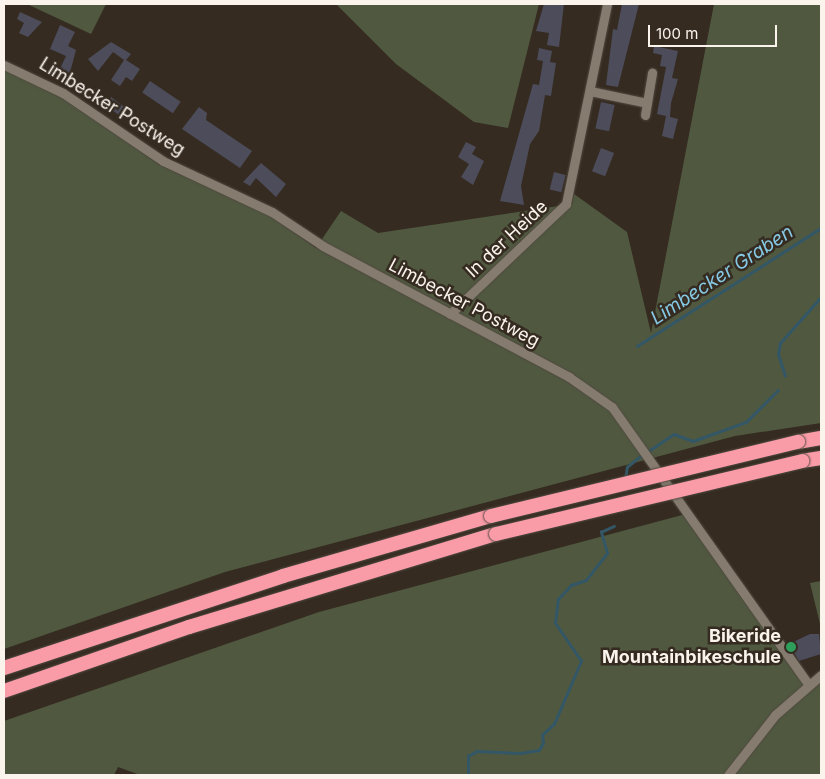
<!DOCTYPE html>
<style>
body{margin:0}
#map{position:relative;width:825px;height:779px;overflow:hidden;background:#352b21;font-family:Inter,sans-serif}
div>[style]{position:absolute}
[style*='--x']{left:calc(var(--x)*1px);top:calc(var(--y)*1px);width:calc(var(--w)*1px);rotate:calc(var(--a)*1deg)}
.green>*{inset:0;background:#505940}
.stream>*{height:2.5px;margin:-1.25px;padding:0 1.25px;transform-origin:1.25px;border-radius:1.25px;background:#335766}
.building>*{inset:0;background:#4c4c5a;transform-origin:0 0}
.roads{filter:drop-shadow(0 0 1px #514a40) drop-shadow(0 0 1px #514a40)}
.minor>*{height:9px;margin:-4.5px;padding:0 4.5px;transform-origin:4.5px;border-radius:4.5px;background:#867b6f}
.highway>*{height:14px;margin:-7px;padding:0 7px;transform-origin:7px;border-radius:7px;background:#fa9ba8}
.bridges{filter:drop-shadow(0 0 1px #514a40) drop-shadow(0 0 1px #514a40)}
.highway-bridge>*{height:14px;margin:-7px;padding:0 7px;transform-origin:7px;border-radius:7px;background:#fa9ba8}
.dots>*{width:14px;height:14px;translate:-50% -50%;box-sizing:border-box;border:2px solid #352b21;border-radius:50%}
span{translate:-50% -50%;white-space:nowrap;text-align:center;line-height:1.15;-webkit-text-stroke:5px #352b21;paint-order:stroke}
.street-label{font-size:18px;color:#faf4ed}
.poi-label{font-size:18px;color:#faf4ed;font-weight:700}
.right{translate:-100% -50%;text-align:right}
.water-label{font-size:19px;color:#86c9e5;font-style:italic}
.frame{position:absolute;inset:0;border:5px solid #faf4ed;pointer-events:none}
.scale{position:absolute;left:648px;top:25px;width:129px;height:22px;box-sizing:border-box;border:2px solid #faf4ed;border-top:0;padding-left:6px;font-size:15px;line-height:18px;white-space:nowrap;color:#faf4ed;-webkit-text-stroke:4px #352b21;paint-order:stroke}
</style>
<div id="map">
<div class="green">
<div style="clip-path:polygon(27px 4px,106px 4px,91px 34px)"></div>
<div style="clip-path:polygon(336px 4px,539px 4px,508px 128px,474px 122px,396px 64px)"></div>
<div style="clip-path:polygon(714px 4px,821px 4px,821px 423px,735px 436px,225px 572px,4px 649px,4px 67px,61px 94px,158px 164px,270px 216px,316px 248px,341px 211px,378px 233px,572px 204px,574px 194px,627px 232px,651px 333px)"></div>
<div style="clip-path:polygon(686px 514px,808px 684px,821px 677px,821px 775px,140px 775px,118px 767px,114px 775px,4px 775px,4px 721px,319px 612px)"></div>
<div style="clip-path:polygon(821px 581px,821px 628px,810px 583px)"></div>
</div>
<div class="stream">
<div style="--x:637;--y:346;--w:219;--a:-32.7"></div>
<div style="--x:785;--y:376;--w:22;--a:-108"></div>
<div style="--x:778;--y:355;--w:12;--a:-81"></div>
<div style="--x:780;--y:343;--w:62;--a:-48.3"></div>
<div style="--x:647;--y:452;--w:32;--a:-34"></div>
<div style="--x:674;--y:434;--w:20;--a:20"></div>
<div style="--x:693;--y:441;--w:56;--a:-19.7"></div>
<div style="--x:746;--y:422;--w:45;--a:-45"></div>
<div style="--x:625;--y:479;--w:12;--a:-81"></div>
<div style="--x:627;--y:467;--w:19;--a:-39"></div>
<div style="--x:468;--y:775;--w:19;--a:-90"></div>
<div style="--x:468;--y:756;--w:10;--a:-29"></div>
<div style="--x:477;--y:751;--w:43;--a:2.7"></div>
<div style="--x:520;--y:753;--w:19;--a:-9"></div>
<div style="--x:539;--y:750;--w:8;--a:-60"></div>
<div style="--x:543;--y:743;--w:8;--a:-97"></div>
<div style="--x:542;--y:735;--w:16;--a:-43"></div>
<div style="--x:554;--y:724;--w:69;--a:-66.8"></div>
<div style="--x:581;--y:661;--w:46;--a:-124.4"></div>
<div style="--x:555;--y:623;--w:24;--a:-83"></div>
<div style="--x:558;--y:599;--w:19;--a:-47"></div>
<div style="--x:571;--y:585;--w:16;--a:-18"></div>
<div style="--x:586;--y:580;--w:34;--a:-52"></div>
<div style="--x:607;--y:553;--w:22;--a:-106"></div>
<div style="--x:601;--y:532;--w:14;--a:-25"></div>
</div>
<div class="building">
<div style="clip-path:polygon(544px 4px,564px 4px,559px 47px,547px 45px,549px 33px,536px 31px)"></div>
<div style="clip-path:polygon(622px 4px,639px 4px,618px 87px,606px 85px,613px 29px,617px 30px)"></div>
<div style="clip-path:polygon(20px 12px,42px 22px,28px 37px,19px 33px,24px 23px,17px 19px)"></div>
<div style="clip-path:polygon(60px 25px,75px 32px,68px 46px,76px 50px,68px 80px,57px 75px,66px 56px,50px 49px)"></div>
<div style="clip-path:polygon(111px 42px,131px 54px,126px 60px,140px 69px,132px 81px,126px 77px,120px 86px,111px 80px,124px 60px,113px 52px,98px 71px,88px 59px)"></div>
<div style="clip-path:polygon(654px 46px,678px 51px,672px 78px,678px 79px,671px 103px,670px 117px,678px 119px,673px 139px,662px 136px,666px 116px,657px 114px,666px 67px,660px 66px,662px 55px,653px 53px)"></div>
<div style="clip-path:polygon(539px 48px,552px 51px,550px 62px,556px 63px,551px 96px,545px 95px,539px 131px,530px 144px,521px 186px,524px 205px,500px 201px,533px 84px,539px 85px,543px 61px,537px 60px)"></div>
<div style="left:150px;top:81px;width:37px;height:14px;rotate:34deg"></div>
<div style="left:111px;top:97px;width:19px;height:10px;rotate:36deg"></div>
<div style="left:601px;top:102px;width:14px;height:27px;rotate:12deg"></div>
<div style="clip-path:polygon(199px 107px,207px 113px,206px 120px,252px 151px,240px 168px,182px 129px)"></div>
<div style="clip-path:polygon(466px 142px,476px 147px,472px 154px,484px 161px,473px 185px,461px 177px,469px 164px,458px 157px)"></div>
<div style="left:601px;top:148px;width:14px;height:25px;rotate:21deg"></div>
<div style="clip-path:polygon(261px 163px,286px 184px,276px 197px,256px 178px,250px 186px,243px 182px)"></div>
<div style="left:554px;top:172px;width:12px;height:18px;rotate:14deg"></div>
<div style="clip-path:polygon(810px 634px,819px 634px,821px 654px,799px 661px,789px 644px)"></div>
</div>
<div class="roads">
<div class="minor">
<div style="--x:4;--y:65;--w:65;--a:25.4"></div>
<div style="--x:63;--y:93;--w:121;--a:34.2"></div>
<div style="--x:163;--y:161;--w:120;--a:25.1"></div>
<div style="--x:272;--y:212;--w:61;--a:33.7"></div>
<div style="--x:323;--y:246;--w:279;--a:28"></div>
<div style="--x:569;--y:377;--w:52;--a:34.9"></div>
<div style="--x:612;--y:407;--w:339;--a:54.7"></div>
<div style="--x:590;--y:91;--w:58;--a:11.9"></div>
<div style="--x:645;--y:115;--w:43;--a:-80.5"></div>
<div style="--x:450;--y:314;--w:160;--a:-43.5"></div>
<div style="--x:566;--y:204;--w:204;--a:-78.4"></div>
<div style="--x:728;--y:775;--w:76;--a:-51.9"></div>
<div style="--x:775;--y:715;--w:61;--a:-41"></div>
</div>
<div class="highway">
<div style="--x:798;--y:442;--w:23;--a:-10"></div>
<div style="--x:802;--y:461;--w:19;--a:-9"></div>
<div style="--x:4;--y:668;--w:294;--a:-18.2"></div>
<div style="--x:283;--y:576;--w:216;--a:-16.1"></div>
<div style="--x:4;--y:691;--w:196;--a:-19.1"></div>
<div style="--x:189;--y:627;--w:321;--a:-16.9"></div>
</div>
</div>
<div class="bridges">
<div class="highway-bridge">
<div style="--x:491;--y:516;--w:316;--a:-13.6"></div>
<div style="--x:496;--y:534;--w:315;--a:-13.4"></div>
</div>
</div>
<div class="dots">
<div style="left:791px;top:647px;background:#2e9e5b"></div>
</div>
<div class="street-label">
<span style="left:112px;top:107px;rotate:32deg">Limbecker Postweg</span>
<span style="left:507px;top:239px;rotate:-43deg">In der Heide</span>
<span style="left:464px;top:303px;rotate:28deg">Limbecker Postweg</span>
</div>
<div class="poi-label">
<span class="right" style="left:781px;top:647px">Bikeride<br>Mountainbikeschule</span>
</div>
<div class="water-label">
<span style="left:722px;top:275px;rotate:-33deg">Limbecker Graben</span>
</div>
<div class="frame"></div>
<div class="scale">100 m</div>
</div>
